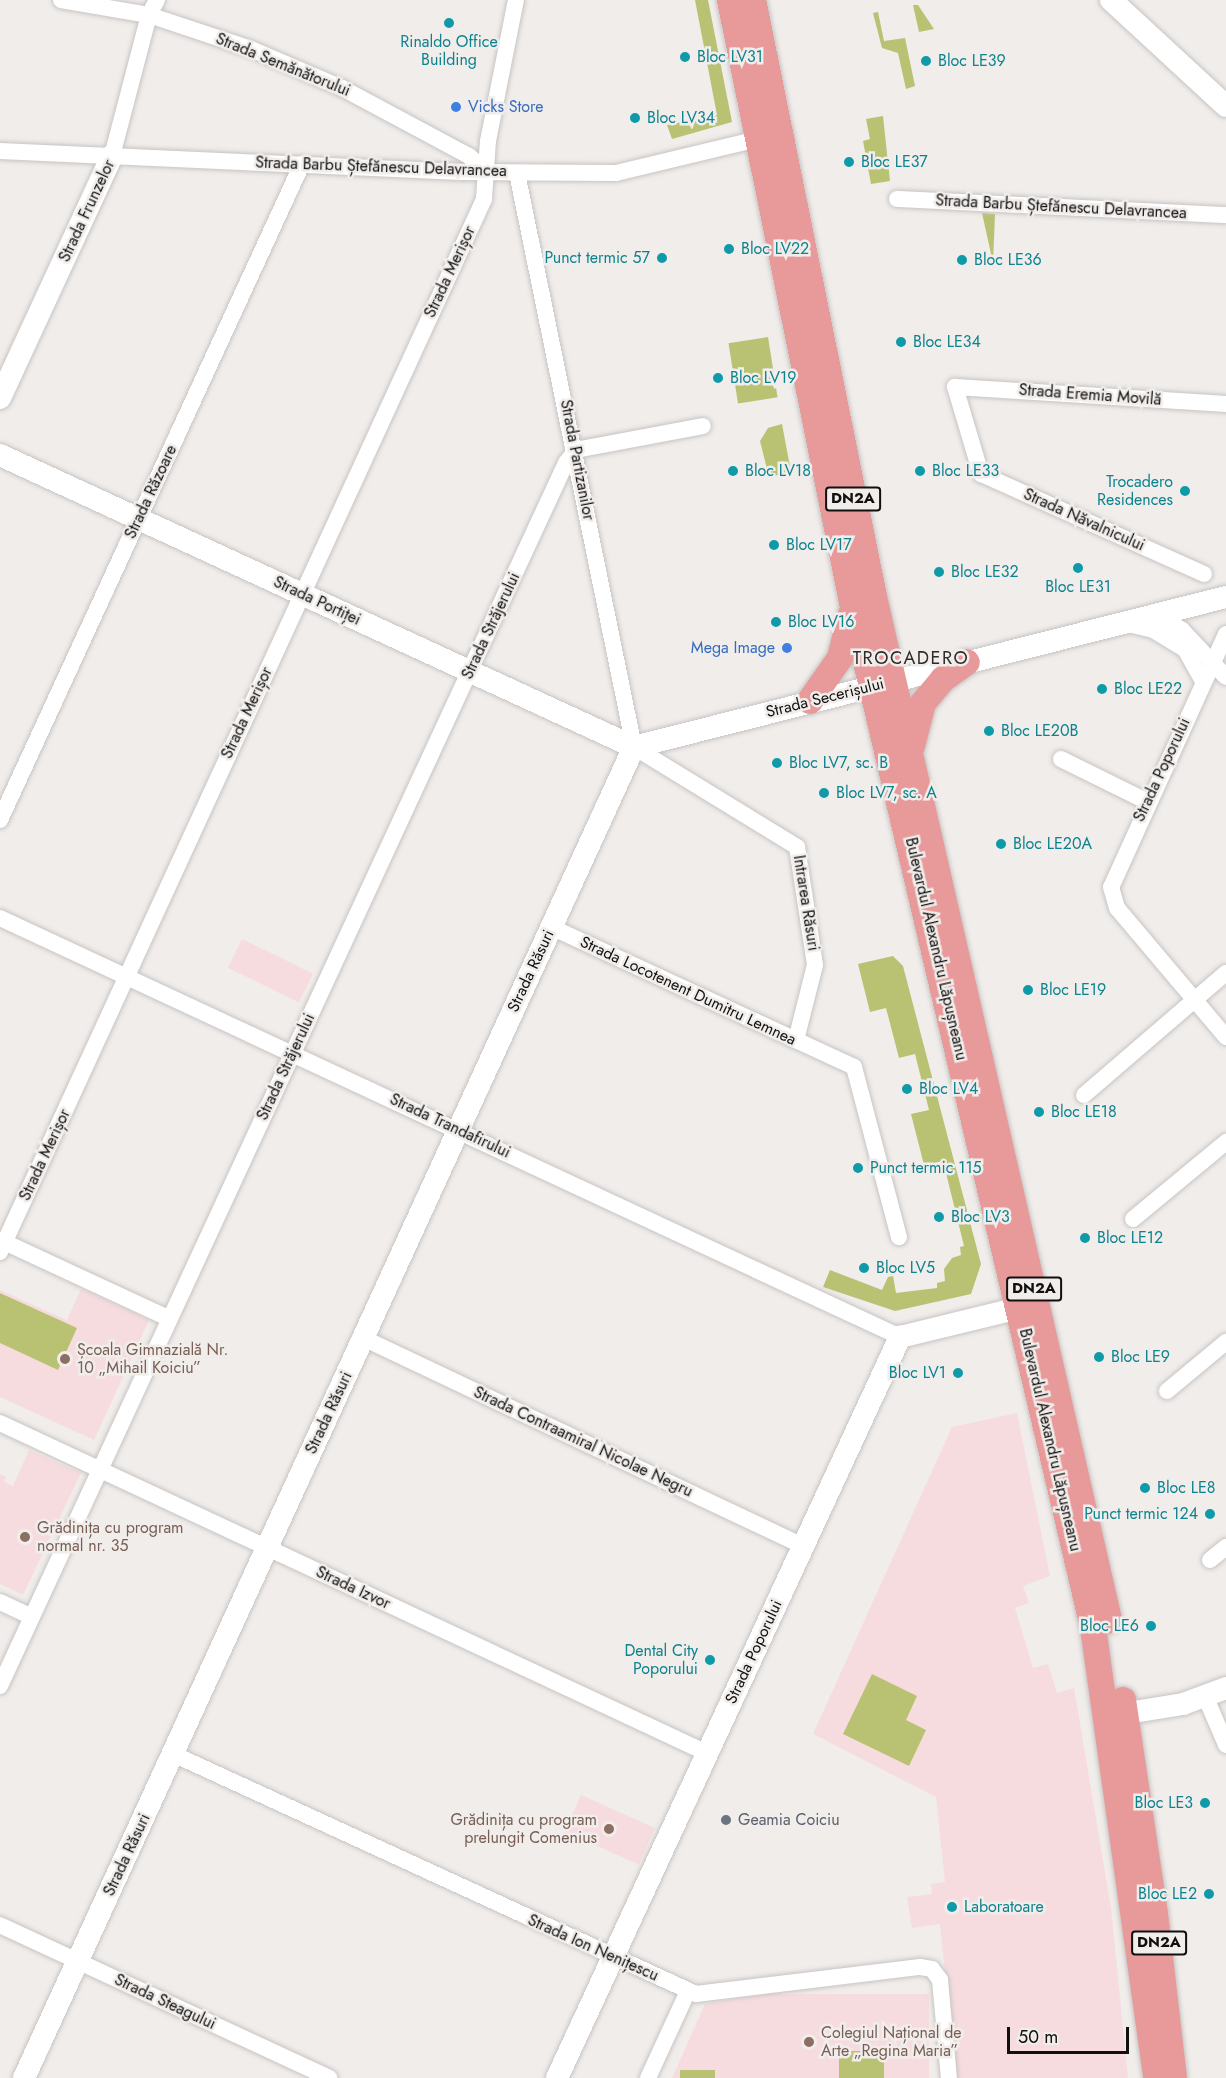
<!DOCTYPE html>
<meta charset="utf-8">
<style>
body{margin:0}
#map{position:relative;width:1226px;height:2078px;overflow:hidden;background:#f0edeb;font-family:Jost,sans-serif}
div>[style]{position:absolute}
[style*='--x']{left:calc(var(--x)*1px);top:calc(var(--y)*1px);width:calc(var(--w)*1px);rotate:calc(var(--a)*1deg)}
.education>*{inset:0;background:#f7dcdf;transform-origin:0 0}
.green>*{inset:0;background:#b9c272;transform-origin:0 0}
.roads{filter:drop-shadow(0 0 2px #c7c4c2) drop-shadow(0 0 2px #c7c4c2)}
.street>*{height:16px;margin:-8px;padding:0 8px;transform-origin:8px;border-radius:8px;background:#fff}
.secondary>*{height:22px;margin:-11px;padding:0 11px;transform-origin:11px;border-radius:11px;background:#fff}
.primary>*{height:26px;margin:-13px;padding:0 13px;transform-origin:13px;border-radius:13px;background:#e89a9a}
.dots>*{width:16px;height:16px;translate:-50% -50%;box-sizing:border-box;border:3px solid #f0edeb;border-radius:50%}
span{translate:-50% -50%;white-space:nowrap;text-align:center;line-height:1.15;-webkit-text-stroke:5px #f0edeb;paint-order:stroke}
.shield-label span{padding:2px 4px;background:#f0edeb;border:2px solid;border-radius:4px;-webkit-text-stroke-width:0}
.shield-label{font-size:15px;color:#11100f;font-weight:700}
.culture-label{font-size:16px;color:#0d838f}
.left{translate:0 -50%;text-align:left}
.right{translate:-100% -50%;text-align:right}
.street-label{font-size:16px;color:#11100f}
.shop-label{font-size:16px;color:#366cbe}
.education-label{font-size:16px;color:#785e54}
.worship-label{font-size:16px;color:#5b616d}
.neighbourhood-label{font-size:18px;color:#2d2b29;letter-spacing:1.5px}
.scale{position:absolute;left:1007px;top:2027px;width:122px;height:27px;box-sizing:border-box;border:3px solid #11100f;border-top:0;padding-left:8px;font-size:18px;line-height:21px;white-space:nowrap;color:#11100f;-webkit-text-stroke:4px #f0edeb;paint-order:stroke}
</style>
<div id="map">
<div class="education">
<div style="left:242px;top:939px;width:79px;height:32px;rotate:26deg"></div>
<div style="clip-path:polygon(81px 1289px,149px 1320px,94px 1440px,0 1397px,0 1290px,67px 1320px)"></div>
<div style="clip-path:polygon(1017px 1413px,1050px 1576px,1023px 1586px,1029px 1603px,1015px 1608px,1033px 1668px,1048px 1664px,1057px 1693px,1074px 1688px,1111px 1908px,1128px 2078px,956px 2078px,940px 1924px,912px 1928px,907px 1897px,932px 1894px,931px 1884px,945px 1882px,936px 1797px,813px 1734px,952px 1427px)"></div>
<div style="clip-path:polygon(29px 1450px,81px 1473px,23px 1595px,0 1584px,0 1474px,6px 1477px,4px 1482px,13px 1486px)"></div>
<div style="left:581px;top:1795px;width:81px;height:40px;rotate:24deg"></div>
<div style="clip-path:polygon(769px 1994px,929px 1994px,929px 2078px,672px 2078px,705px 2004px)"></div>
</div>
<div class="green">
<div style="clip-path:polygon(695px 0,708px 0,732px 122px,672px 139px,667px 125px,717px 115px)"></div>
<div style="clip-path:polygon(913px 5px,918px 5px,934px 29px,919px 32px)"></div>
<div style="clip-path:polygon(878px 12px,884px 41px,905px 38px,915px 86px,906px 89px,898px 53px,882px 48px,873px 13px)"></div>
<div style="clip-path:polygon(883px 116px,890px 181px,871px 184px,863px 141px,870px 139px,866px 119px)"></div>
<div style="clip-path:polygon(982px 213px,995px 214px,993px 263px)"></div>
<div style="left:768px;top:337px;width:61px;height:40px;rotate:81deg"></div>
<div style="clip-path:polygon(782px 424px,791px 472px,769px 477px,760px 441px,768px 428px)"></div>
<div style="clip-path:polygon(893px 956px,903px 966px,981px 1264px,971px 1294px,895px 1311px,823px 1287px,830px 1270px,882px 1290px,888px 1277px,893px 1276px,896px 1293px,937px 1288px,937px 1283px,945px 1281px,944px 1269px,952px 1258px,961px 1255px,960px 1247px,964px 1246px,943px 1161px,924px 1165px,911px 1114px,929px 1110px,915px 1054px,899px 1058px,886px 1008px,870px 1012px,858px 964px)"></div>
<div style="clip-path:polygon(0 1293px,77px 1328px,58px 1370px,0 1343px)"></div>
<div style="clip-path:polygon(872px 1674px,917px 1696px,906px 1720px,926px 1730px,909px 1766px,843px 1734px)"></div>
<div style="left:884px;top:2051px;width:27px;height:45px;rotate:90deg"></div>
<div style="left:680px;top:2070px;width:35px;height:8px"></div>
</div>
<div class="roads">
<div class="street">
<div style="--x:61;--y:0;--w:89;--a:9.7"></div>
<div style="--x:149;--y:15;--w:108;--a:18.4"></div>
<div style="--x:251;--y:49;--w:99;--a:23.2"></div>
<div style="--x:342;--y:88;--w:144;--a:28.2"></div>
<div style="--x:469;--y:156;--w:24;--a:42"></div>
<div style="--x:0;--y:151;--w:461;--a:2.6"></div>
<div style="--x:461;--y:172;--w:155;--a:0.4"></div>
<div style="--x:616;--y:173;--w:146;--a:-13.5"></div>
<div style="--x:112;--y:156;--w:146;--a:-75.3"></div>
<div style="--x:149;--y:15;--w:17;--a:-62"></div>
<div style="--x:517;--y:173;--w:586;--a:78.48"></div>
<div style="--x:634;--y:747;--w:191;--a:31.5"></div>
<div style="--x:797;--y:847;--w:119;--a:81.3"></div>
<div style="--x:815;--y:965;--w:77;--a:104.2"></div>
<div style="--x:897;--y:199;--w:329;--a:2.8"></div>
<div style="--x:1204;--y:574;--w:244;--a:-155.8"></div>
<div style="--x:981;--y:474;--w:91;--a:-106.6"></div>
<div style="--x:955;--y:387;--w:272;--a:3.6"></div>
<div style="--x:1158;--y:617;--w:27;--a:28"></div>
<div style="--x:1182;--y:630;--w:64;--a:46.9"></div>
<div style="--x:1128;--y:624;--w:26;--a:13"></div>
<div style="--x:1153;--y:630;--w:37;--a:31"></div>
<div style="--x:1185;--y:649;--w:38;--a:61"></div>
<div style="--x:1226;--y:634;--w:278;--a:114.4"></div>
<div style="--x:1111;--y:887;--w:22;--a:74"></div>
<div style="--x:1117;--y:908;--w:169;--a:49.8"></div>
<div style="--x:1061;--y:759;--w:97;--a:26.3"></div>
<div style="--x:0;--y:820;--w:722;--a:-65.28"></div>
<div style="--x:0;--y:918;--w:993;--a:24.96"></div>
<div style="--x:551;--y:927;--w:334;--a:24.8"></div>
<div style="--x:854;--y:1067;--w:176;--a:75.2"></div>
<div style="--x:1084;--y:1095;--w:187;--a:-40.7"></div>
<div style="--x:1133;--y:1219;--w:121;--a:-39.6"></div>
<div style="--x:0;--y:1240;--w:187;--a:24.9"></div>
<div style="--x:0;--y:1252;--w:1159;--a:-65.31"></div>
<div style="--x:484;--y:199;--w:58;--a:-86.1"></div>
<div style="--x:488;--y:141;--w:144;--a:-78.8"></div>
<div style="--x:363;--y:1338;--w:487;--a:25.3"></div>
<div style="--x:1167;--y:1391;--w:77;--a:-39.7"></div>
<div style="--x:0;--y:1423;--w:780;--a:25.02"></div>
<div style="--x:1210;--y:1560;--w:21;--a:-39"></div>
<div style="--x:0;--y:1602;--w:35;--a:25"></div>
<div style="--x:0;--y:1686;--w:1348;--a:-65.17"></div>
<div style="--x:566;--y:463;--w:16;--a:-52"></div>
<div style="--x:576;--y:450;--w:129;--a:-10.7"></div>
<div style="--x:1206;--y:1698;--w:51;--a:66.9"></div>
<div style="--x:173;--y:1754;--w:575;--a:24.65"></div>
<div style="--x:696;--y:1994;--w:226;--a:-6.9"></div>
<div style="--x:920;--y:1967;--w:12;--a:9"></div>
<div style="--x:932;--y:1969;--w:14;--a:54"></div>
<div style="--x:940;--y:1980;--w:98;--a:84.8"></div>
<div style="--x:0;--y:1925;--w:363;--a:24.9"></div>
<div style="--x:648;--y:2078;--w:96;--a:-65.3"></div>
</div>
<div class="secondary">
<div style="--x:1111;--y:0;--w:156;--a:42.7"></div>
<div style="--x:0;--y:398;--w:267;--a:-65.2"></div>
<div style="--x:0;--y:455;--w:698;--a:24.73"></div>
<div style="--x:634;--y:747;--w:611;--a:-14.22"></div>
<div style="--x:1109;--y:1716;--w:75;--a:-9.2"></div>
<div style="--x:1183;--y:1704;--w:46;--a:-20.4"></div>
<div style="--x:24;--y:2078;--w:1464;--a:-65.38"></div>
<div style="--x:557;--y:2078;--w:817;--a:-65.16"></div>
<div style="--x:900;--y:1337;--w:122;--a:-13.7"></div>
</div>
<div class="primary">
<div style="--x:730;--y:0;--w:614;--a:78.54"></div>
<div style="--x:852;--y:602;--w:1053;--a:76.77"></div>
<div style="--x:1093;--y:1627;--w:455;--a:82"></div>
<div style="--x:753;--y:0;--w:609;--a:78.54"></div>
<div style="--x:874;--y:597;--w:1050;--a:77.06"></div>
<div style="--x:810;--y:701;--w:52;--a:-55.1"></div>
<div style="--x:840;--y:658;--w:45;--a:-76"></div>
<div style="--x:912;--y:746;--w:44;--a:-75.7"></div>
<div style="--x:923;--y:703;--w:31;--a:-50"></div>
<div style="--x:943;--y:679;--w:29;--a:-35"></div>
<div style="--x:1123;--y:1700;--w:216;--a:81.5"></div>
<div style="--x:1155;--y:1914;--w:165;--a:83.4"></div>
</div>
</div>
<div class="dots">
<div style="left:449px;top:23px;background:#0f9aa8"></div>
<div style="left:685px;top:57px;background:#0f9aa8"></div>
<div style="left:926px;top:61px;background:#0f9aa8"></div>
<div style="left:456px;top:107px;background:#3f7fe0"></div>
<div style="left:635px;top:118px;background:#0f9aa8"></div>
<div style="left:849px;top:162px;background:#0f9aa8"></div>
<div style="left:729px;top:249px;background:#0f9aa8"></div>
<div style="left:662px;top:258px;background:#0f9aa8"></div>
<div style="left:962px;top:260px;background:#0f9aa8"></div>
<div style="left:901px;top:342px;background:#0f9aa8"></div>
<div style="left:718px;top:378px;background:#0f9aa8"></div>
<div style="left:733px;top:471px;background:#0f9aa8"></div>
<div style="left:920px;top:471px;background:#0f9aa8"></div>
<div style="left:1185px;top:491px;background:#0f9aa8"></div>
<div style="left:774px;top:545px;background:#0f9aa8"></div>
<div style="left:1078px;top:568px;background:#0f9aa8"></div>
<div style="left:939px;top:572px;background:#0f9aa8"></div>
<div style="left:776px;top:622px;background:#0f9aa8"></div>
<div style="left:787px;top:648px;background:#3f7fe0"></div>
<div style="left:1102px;top:689px;background:#0f9aa8"></div>
<div style="left:989px;top:731px;background:#0f9aa8"></div>
<div style="left:777px;top:763px;background:#0f9aa8"></div>
<div style="left:824px;top:793px;background:#0f9aa8"></div>
<div style="left:1001px;top:844px;background:#0f9aa8"></div>
<div style="left:1028px;top:990px;background:#0f9aa8"></div>
<div style="left:907px;top:1089px;background:#0f9aa8"></div>
<div style="left:1039px;top:1112px;background:#0f9aa8"></div>
<div style="left:858px;top:1168px;background:#0f9aa8"></div>
<div style="left:939px;top:1217px;background:#0f9aa8"></div>
<div style="left:1085px;top:1238px;background:#0f9aa8"></div>
<div style="left:864px;top:1268px;background:#0f9aa8"></div>
<div style="left:1099px;top:1357px;background:#0f9aa8"></div>
<div style="left:65px;top:1359px;background:#8d6e63"></div>
<div style="left:958px;top:1373px;background:#0f9aa8"></div>
<div style="left:1145px;top:1488px;background:#0f9aa8"></div>
<div style="left:1210px;top:1514px;background:#0f9aa8"></div>
<div style="left:25px;top:1537px;background:#8d6e63"></div>
<div style="left:1151px;top:1626px;background:#0f9aa8"></div>
<div style="left:710px;top:1660px;background:#0f9aa8"></div>
<div style="left:1205px;top:1803px;background:#0f9aa8"></div>
<div style="left:726px;top:1820px;background:#6b7280"></div>
<div style="left:609px;top:1829px;background:#8d6e63"></div>
<div style="left:1209px;top:1894px;background:#0f9aa8"></div>
<div style="left:952px;top:1907px;background:#0f9aa8"></div>
<div style="left:809px;top:2042px;background:#8d6e63"></div>
</div>
<div class="shield-label">
<span style="left:853px;top:499px">DN2A</span>
<span style="left:1034px;top:1289px">DN2A</span>
<span style="left:1159px;top:1943px">DN2A</span>
</div>
<div class="culture-label">
<span style="left:449px;top:51px">Rinaldo Office<br>Building</span>
<span class="left" style="left:697px;top:57px">Bloc LV31</span>
<span class="left" style="left:938px;top:61px">Bloc LE39</span>
<span class="left" style="left:647px;top:118px">Bloc LV34</span>
<span class="left" style="left:861px;top:162px">Bloc LE37</span>
<span class="left" style="left:741px;top:249px">Bloc LV22</span>
<span class="right" style="left:650px;top:258px">Punct termic 57</span>
<span class="left" style="left:974px;top:260px">Bloc LE36</span>
<span class="left" style="left:913px;top:342px">Bloc LE34</span>
<span class="left" style="left:730px;top:378px">Bloc LV19</span>
<span class="left" style="left:745px;top:471px">Bloc LV18</span>
<span class="left" style="left:932px;top:471px">Bloc LE33</span>
<span class="right" style="left:1173px;top:491px">Trocadero<br>Residences</span>
<span class="left" style="left:786px;top:545px">Bloc LV17</span>
<span class="left" style="left:951px;top:572px">Bloc LE32</span>
<span style="left:1078px;top:587px">Bloc LE31</span>
<span class="left" style="left:788px;top:622px">Bloc LV16</span>
<span class="left" style="left:1114px;top:689px">Bloc LE22</span>
<span class="left" style="left:1001px;top:731px">Bloc LE20B</span>
<span class="left" style="left:789px;top:763px">Bloc LV7, sc. B</span>
<span class="left" style="left:836px;top:793px">Bloc LV7, sc. A</span>
<span class="left" style="left:1013px;top:844px">Bloc LE20A</span>
<span class="left" style="left:1040px;top:990px">Bloc LE19</span>
<span class="left" style="left:919px;top:1089px">Bloc LV4</span>
<span class="left" style="left:1051px;top:1112px">Bloc LE18</span>
<span class="left" style="left:870px;top:1168px">Punct termic 115</span>
<span class="left" style="left:951px;top:1217px">Bloc LV3</span>
<span class="left" style="left:1097px;top:1238px">Bloc LE12</span>
<span class="left" style="left:876px;top:1268px">Bloc LV5</span>
<span class="left" style="left:1111px;top:1357px">Bloc LE9</span>
<span class="right" style="left:946px;top:1373px">Bloc LV1</span>
<span class="left" style="left:1157px;top:1488px">Bloc LE8</span>
<span class="right" style="left:1198px;top:1514px">Punct termic 124</span>
<span class="right" style="left:1139px;top:1626px">Bloc LE6</span>
<span class="right" style="left:698px;top:1660px">Dental City<br>Poporului</span>
<span class="right" style="left:1193px;top:1803px">Bloc LE3</span>
<span class="right" style="left:1197px;top:1894px">Bloc LE2</span>
<span class="left" style="left:964px;top:1907px">Laboratoare</span>
</div>
<div class="street-label">
<span style="left:283px;top:65px;rotate:22deg">Strada Semănătorului</span>
<span style="left:381px;top:167px;rotate:2deg">Strada Barbu Ștefănescu Delavrancea</span>
<span style="left:1061px;top:207px;rotate:3deg">Strada Barbu Ștefănescu Delavrancea</span>
<span style="left:87px;top:211px;rotate:-65deg">Strada Frunzelor</span>
<span style="left:450px;top:272px;rotate:-65deg">Strada Merișor</span>
<span style="left:1090px;top:395px;rotate:4deg">Strada Eremia Movilă</span>
<span style="left:577px;top:460px;rotate:79deg">Strada Partizanilor</span>
<span style="left:151px;top:492px;rotate:-65deg">Strada Răzoare</span>
<span style="left:1084px;top:520px;rotate:24deg">Strada Năvalnicului</span>
<span style="left:317px;top:601px;rotate:25deg">Strada Portiței</span>
<span style="left:491px;top:626px;rotate:-65deg">Strada Străjerului</span>
<span style="left:825px;top:698px;rotate:-14deg">Strada Secerișului</span>
<span style="left:247px;top:713px;rotate:-65deg">Strada Merișor</span>
<span style="left:1162px;top:770px;rotate:-65deg">Strada Poporului</span>
<span style="left:806px;top:903px;rotate:81deg">Intrarea Răsuri</span>
<span style="left:936px;top:949px;rotate:77deg">Bulevardul Alexandru Lăpușneanu</span>
<span style="left:531px;top:971px;rotate:-65deg">Strada Răsuri</span>
<span style="left:688px;top:991px;rotate:25deg">Strada Locotenent Dumitru Lemnea</span>
<span style="left:286px;top:1067px;rotate:-65deg">Strada Străjerului</span>
<span style="left:450px;top:1126px;rotate:25deg">Strada Trandafirului</span>
<span style="left:45px;top:1155px;rotate:-65deg">Strada Merișor</span>
<span style="left:329px;top:1413px;rotate:-65deg">Strada Răsuri</span>
<span style="left:1050px;top:1440px;rotate:77deg">Bulevardul Alexandru Lăpușneanu</span>
<span style="left:583px;top:1442px;rotate:25deg">Strada Contraamiral Nicolae Negru</span>
<span style="left:353px;top:1588px;rotate:25deg">Strada Izvor</span>
<span style="left:754px;top:1652px;rotate:-65deg">Strada Poporului</span>
<span style="left:127px;top:1855px;rotate:-65deg">Strada Răsuri</span>
<span style="left:593px;top:1948px;rotate:24deg">Strada Ion Nenițescu</span>
<span style="left:165px;top:2002px;rotate:25deg">Strada Steagului</span>
</div>
<div class="shop-label">
<span class="left" style="left:468px;top:107px">Vicks Store</span>
<span class="right" style="left:775px;top:648px">Mega Image</span>
</div>
<div class="education-label">
<span class="left" style="left:77px;top:1359px">Școala Gimnazială Nr.<br>10 „Mihail Koiciu”</span>
<span class="left" style="left:37px;top:1537px">Grădinița cu program<br>normal nr. 35</span>
<span class="right" style="left:597px;top:1829px">Grădinița cu program<br>prelungit Comenius</span>
<span class="left" style="left:821px;top:2042px">Colegiul Național de<br>Arte „Regina Maria”</span>
</div>
<div class="worship-label">
<span class="left" style="left:738px;top:1820px">Geamia Coiciu</span>
</div>
<div class="neighbourhood-label">
<span style="left:911px;top:658px">TROCADERO</span>
</div>
<div class="scale">50 m</div>
</div>
